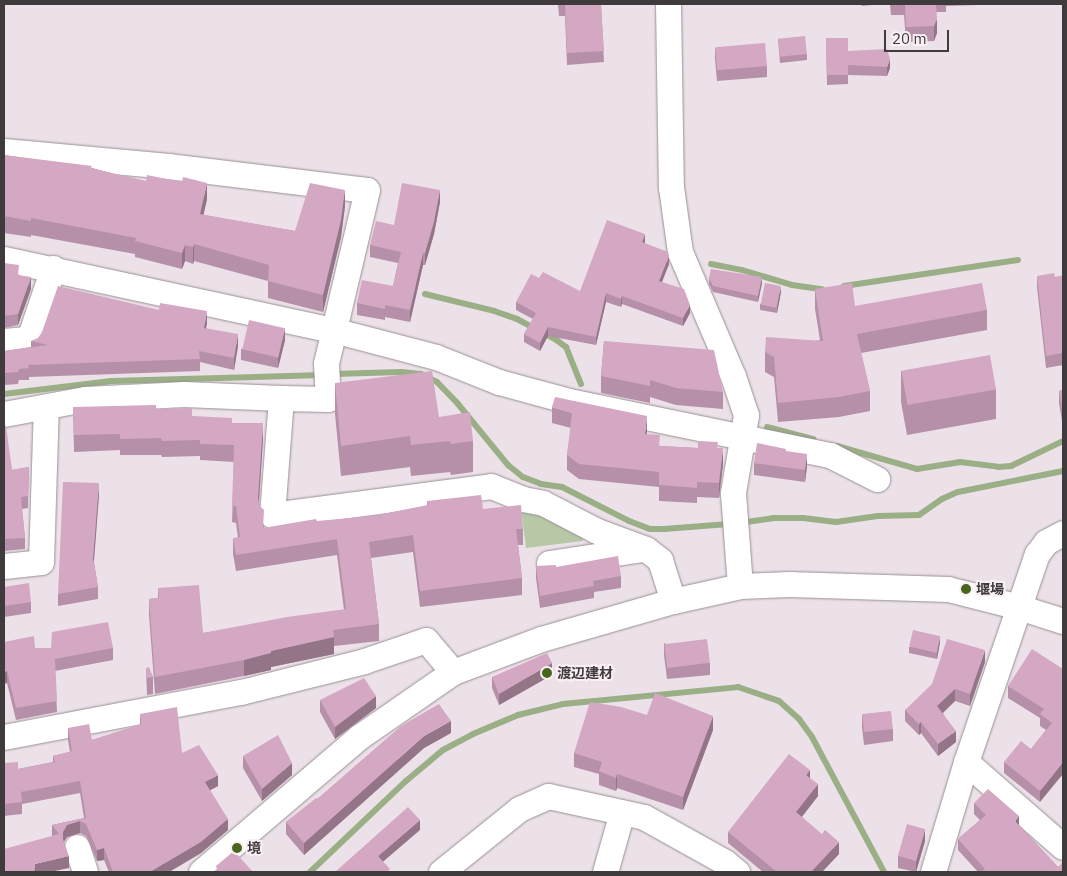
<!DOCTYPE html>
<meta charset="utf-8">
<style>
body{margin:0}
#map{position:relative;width:1067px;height:876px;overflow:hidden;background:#ece1e8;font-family:"IBM Plex Sans","Noto Sans JP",sans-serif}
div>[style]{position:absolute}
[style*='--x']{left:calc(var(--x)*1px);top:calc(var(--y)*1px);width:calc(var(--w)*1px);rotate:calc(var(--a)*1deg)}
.green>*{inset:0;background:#b7c8a7}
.stream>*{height:6px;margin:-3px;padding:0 3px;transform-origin:3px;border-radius:3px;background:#9aaf85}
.roads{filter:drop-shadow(0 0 1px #988f94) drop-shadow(0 0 1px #988f94)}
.minor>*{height:25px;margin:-12.5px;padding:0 12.5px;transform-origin:12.5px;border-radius:12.5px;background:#fff}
.wall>*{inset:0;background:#b690a8}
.shaded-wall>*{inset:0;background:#947588}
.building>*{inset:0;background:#d4a7c3;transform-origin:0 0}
.dots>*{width:14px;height:14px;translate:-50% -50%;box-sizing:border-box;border:2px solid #f9eff5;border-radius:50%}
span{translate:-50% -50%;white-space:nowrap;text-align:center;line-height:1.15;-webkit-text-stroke:4px #f9eff5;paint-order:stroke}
.poi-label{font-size:14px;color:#3f3b3d;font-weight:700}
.left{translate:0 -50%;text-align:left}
.frame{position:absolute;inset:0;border:5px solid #3f3b3d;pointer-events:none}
.scale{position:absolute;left:884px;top:30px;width:65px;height:22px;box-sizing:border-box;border:2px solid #3f3b3d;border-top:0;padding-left:6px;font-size:15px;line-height:18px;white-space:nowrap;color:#3f3b3d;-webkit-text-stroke:4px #f9eff5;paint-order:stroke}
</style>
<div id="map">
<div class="green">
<div style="clip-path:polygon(521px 509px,550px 516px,582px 532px,583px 541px,526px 548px)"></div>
</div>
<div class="stream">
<div style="--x:711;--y:264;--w:32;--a:11"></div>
<div style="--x:742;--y:270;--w:52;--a:16.7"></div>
<div style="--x:792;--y:285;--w:30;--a:8"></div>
<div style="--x:844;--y:286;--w:176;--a:-8.5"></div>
<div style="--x:425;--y:294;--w:71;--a:13.8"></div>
<div style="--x:494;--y:311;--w:24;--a:19"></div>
<div style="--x:517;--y:319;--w:43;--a:27.8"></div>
<div style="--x:555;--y:339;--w:14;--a:36"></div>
<div style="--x:566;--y:347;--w:40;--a:68"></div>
<div style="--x:333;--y:374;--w:68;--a:-1.7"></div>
<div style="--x:401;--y:372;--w:20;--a:6"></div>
<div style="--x:421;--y:374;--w:18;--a:27"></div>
<div style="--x:437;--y:382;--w:30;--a:46"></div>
<div style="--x:458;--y:404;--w:79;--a:50.7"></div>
<div style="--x:508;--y:465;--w:19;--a:39"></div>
<div style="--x:523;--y:477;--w:19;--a:21"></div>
<div style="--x:541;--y:484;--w:21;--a:8"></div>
<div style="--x:562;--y:487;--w:75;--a:26.9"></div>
<div style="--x:629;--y:521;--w:22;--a:21"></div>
<div style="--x:650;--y:529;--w:14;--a:0"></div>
<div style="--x:664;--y:529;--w:65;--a:-4.4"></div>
<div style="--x:4;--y:394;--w:108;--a:-6.9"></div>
<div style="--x:111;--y:381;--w:212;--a:-1.6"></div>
<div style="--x:767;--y:427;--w:48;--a:14.6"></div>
<div style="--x:837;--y:446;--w:83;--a:16"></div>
<div style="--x:917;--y:469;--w:44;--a:-9.2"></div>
<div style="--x:960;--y:462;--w:38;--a:7"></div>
<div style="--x:998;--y:467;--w:13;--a:-4"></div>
<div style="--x:1011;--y:466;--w:58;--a:-25.7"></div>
<div style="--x:739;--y:523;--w:34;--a:-8"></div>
<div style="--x:773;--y:518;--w:30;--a:0"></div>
<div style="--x:803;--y:518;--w:33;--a:7"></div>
<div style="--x:836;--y:522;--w:42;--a:-8.1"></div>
<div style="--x:878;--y:516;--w:41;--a:-1.4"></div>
<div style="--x:919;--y:515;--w:28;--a:-35"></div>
<div style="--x:942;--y:499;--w:17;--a:-24"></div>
<div style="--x:958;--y:492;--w:107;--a:-11.3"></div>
<div style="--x:310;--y:872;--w:132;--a:-43.5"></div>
<div style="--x:406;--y:781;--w:48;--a:-40"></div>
<div style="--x:443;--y:750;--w:34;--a:-28"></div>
<div style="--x:473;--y:734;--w:49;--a:-22.9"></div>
<div style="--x:518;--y:715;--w:46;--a:-13.7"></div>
<div style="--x:563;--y:704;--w:176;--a:-5.5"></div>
<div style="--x:738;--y:687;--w:43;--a:18.9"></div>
<div style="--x:779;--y:701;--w:27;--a:42"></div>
<div style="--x:799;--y:719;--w:22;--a:54"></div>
<div style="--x:812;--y:737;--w:153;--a:61.9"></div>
</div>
<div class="roads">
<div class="minor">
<div style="--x:668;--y:4;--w:183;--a:89.1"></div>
<div style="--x:671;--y:187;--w:66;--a:82.1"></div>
<div style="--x:680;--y:252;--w:135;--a:66.9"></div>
<div style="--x:733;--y:376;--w:41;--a:71.6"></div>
<div style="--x:746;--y:415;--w:79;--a:99.5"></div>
<div style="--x:733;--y:493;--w:93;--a:85.7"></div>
<div style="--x:4;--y:151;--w:165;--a:5.2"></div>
<div style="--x:168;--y:166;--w:200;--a:6.9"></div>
<div style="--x:367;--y:190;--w:178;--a:103.3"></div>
<div style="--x:326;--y:363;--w:36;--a:87"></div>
<div style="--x:328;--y:399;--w:47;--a:-178.8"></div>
<div style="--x:281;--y:398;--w:117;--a:94.4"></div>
<div style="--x:272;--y:515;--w:221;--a:-7.5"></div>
<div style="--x:491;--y:486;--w:35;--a:22"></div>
<div style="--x:523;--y:499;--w:20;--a:11"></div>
<div style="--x:543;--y:503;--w:61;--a:27.4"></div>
<div style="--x:597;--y:531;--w:52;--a:20.2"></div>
<div style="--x:646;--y:549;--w:18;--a:38"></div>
<div style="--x:660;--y:560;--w:43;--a:72.4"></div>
<div style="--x:4;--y:259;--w:337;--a:12.2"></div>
<div style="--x:333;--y:330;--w:106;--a:14.7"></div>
<div style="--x:436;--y:357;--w:68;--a:21.6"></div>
<div style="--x:499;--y:382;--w:73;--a:15.2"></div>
<div style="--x:569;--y:401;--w:267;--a:11.7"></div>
<div style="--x:830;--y:455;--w:53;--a:27.1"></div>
<div style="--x:4;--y:341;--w:25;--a:-5"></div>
<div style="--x:29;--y:339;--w:75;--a:-71.3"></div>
<div style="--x:4;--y:414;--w:82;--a:-10.5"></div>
<div style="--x:85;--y:399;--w:99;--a:-2.9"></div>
<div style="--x:184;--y:394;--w:97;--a:2.4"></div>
<div style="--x:549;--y:563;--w:95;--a:-8.5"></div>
<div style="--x:4;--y:566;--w:37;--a:-6"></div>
<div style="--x:41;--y:562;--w:155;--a:-88.2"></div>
<div style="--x:4;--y:737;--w:241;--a:-10.8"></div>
<div style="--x:241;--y:692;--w:127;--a:-14.1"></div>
<div style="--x:364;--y:661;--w:65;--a:-18.7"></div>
<div style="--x:426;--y:640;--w:42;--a:49.8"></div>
<div style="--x:966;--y:762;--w:129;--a:41.2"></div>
<div style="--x:77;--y:847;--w:26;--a:72"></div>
<div style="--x:201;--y:872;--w:208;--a:-40.5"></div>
<div style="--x:359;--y:737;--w:114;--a:-34.7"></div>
<div style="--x:453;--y:672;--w:94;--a:-20.6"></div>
<div style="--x:541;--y:639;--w:137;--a:-16.1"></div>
<div style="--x:673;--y:601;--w:69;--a:-12.6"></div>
<div style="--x:740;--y:586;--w:49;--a:-2.3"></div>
<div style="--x:789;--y:584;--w:159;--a:1.8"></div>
<div style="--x:948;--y:589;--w:73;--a:14.2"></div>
<div style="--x:1019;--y:607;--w:46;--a:17.7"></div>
<div style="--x:441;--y:872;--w:100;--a:-38.9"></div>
<div style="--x:519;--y:809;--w:32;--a:-24"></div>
<div style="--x:548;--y:796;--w:98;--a:12.3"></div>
<div style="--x:644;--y:817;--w:93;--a:29.1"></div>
<div style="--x:725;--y:862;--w:16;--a:40"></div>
<div style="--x:605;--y:872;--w:62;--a:-74.2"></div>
<div style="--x:933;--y:872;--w:115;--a:-73.3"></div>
<div style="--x:966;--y:762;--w:220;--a:-71.2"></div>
<div style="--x:1037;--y:554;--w:15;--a:-53"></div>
<div style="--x:1046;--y:542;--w:19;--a:-28"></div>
</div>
</div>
<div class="wall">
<div style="clip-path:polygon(558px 4px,601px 4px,604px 62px,567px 65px,565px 16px,559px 16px)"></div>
<div style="clip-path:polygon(861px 4px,881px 4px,862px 6px)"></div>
<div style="clip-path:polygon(890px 4px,1011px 4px,946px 6px,946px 12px,936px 12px,937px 33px,934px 41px,906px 42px,904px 15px,891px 15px)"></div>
<div style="clip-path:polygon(826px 38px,848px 51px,890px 68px,887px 76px,848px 75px,848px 84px,827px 85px)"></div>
<div style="clip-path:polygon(778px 39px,807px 54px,807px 60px,780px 63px)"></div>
<div style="clip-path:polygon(715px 48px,767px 66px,767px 77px,717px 81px,715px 59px)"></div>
<div style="clip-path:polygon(4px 155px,92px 168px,207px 199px,203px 215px,295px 231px,345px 206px,341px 237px,323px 312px,268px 298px,268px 281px,194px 261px,193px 264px,185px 261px,182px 269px,135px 257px,135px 254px,31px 235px,31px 237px,4px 233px)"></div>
<div style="clip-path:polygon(440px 202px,434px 234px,425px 265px,423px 265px,410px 322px,385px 317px,385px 320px,357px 315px,357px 303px,393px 286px,398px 263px,370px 257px,370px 245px,394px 225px)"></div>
<div style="clip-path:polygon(645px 243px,669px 264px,662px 282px,690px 313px,683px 326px,622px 304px,621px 307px,606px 302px,596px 345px,548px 336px,540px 351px,524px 342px,524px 334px,533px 319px,516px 310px,516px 302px,580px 291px)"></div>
<div style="clip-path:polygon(4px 263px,19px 275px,31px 289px,18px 325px,4px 328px)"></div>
<div style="clip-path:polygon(1037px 276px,1055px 277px,1063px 276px,1063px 365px,1046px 368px,1037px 287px)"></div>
<div style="clip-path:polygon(709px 278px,762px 283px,758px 302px,713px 292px,709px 284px)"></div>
<div style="clip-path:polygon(815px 289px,855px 306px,987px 310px,987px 330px,861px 353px,870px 391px,870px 411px,839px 417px,778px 422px,774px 377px,765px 372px,765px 352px,820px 340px,815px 309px)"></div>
<div style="clip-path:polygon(781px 292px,777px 313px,760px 310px,760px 304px)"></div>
<div style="clip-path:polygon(207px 323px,206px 328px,238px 346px,234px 370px,200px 362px,200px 371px,29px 377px,29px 380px,19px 380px,18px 384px,4px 385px,4px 351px,31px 347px,31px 341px)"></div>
<div style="clip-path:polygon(285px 340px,278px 368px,241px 360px,241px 349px)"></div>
<div style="clip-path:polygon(604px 341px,723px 392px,723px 409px,676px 405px,650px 397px,650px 403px,601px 393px,601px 376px)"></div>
<div style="clip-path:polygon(901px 371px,996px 389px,996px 419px,907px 435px,901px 402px)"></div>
<div style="clip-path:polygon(335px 383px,439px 417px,473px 441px,473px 472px,451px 475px,450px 472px,411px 476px,410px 467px,341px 476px,335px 414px)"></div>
<div style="clip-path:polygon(1063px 390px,1063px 427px,1059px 403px,1059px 391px)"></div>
<div style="clip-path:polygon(73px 407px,156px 409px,192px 416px,232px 423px,263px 439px,259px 502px,264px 528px,372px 516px,427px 506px,427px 501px,483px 509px,523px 529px,523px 545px,518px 545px,522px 578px,522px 595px,420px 607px,413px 552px,371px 558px,379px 624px,379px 641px,334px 646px,334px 654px,271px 667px,271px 670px,244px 676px,155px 694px,149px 615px,149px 599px,158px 598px,158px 588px,203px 633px,344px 610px,337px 555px,236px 571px,233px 554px,233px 538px,238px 538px,236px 523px,232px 522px,234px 462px,200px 460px,200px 456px,162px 457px,161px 455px,120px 455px,120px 450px,74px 452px)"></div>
<div style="clip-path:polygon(552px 407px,647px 434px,660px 446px,698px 448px,718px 448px,723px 464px,719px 498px,697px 497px,697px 503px,659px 501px,659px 487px,579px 479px,567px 470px,567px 455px,571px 428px,552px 423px)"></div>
<div style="clip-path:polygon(4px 426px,12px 470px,29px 467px,28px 508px,22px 509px,25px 538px,25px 549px,4px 551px)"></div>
<div style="clip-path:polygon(754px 463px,807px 466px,805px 482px,754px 475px)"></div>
<div style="clip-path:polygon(99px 495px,94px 562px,98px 587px,98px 599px,58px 606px,58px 594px)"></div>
<div style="clip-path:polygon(536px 566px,556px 567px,621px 576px,621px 588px,594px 592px,594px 598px,540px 608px,536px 578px)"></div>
<div style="clip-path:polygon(4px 587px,31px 602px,31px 613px,4px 617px)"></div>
<div style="clip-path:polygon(4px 642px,35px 648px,113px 648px,113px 660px,55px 671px,57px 712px,16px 720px,7px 683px)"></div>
<div style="clip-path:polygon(940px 642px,937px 659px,909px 653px,909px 647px)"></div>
<div style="clip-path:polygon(664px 643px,710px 663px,710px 675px,667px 679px,664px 655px)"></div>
<div style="clip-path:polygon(985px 662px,970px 706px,955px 701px,943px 713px,956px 742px,938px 756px,921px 733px,919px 735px,905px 721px,905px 710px)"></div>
<div style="clip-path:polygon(146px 668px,153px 677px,153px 694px,147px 695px)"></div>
<div style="clip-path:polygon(1063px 669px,1040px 802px,1004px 773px,1004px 762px,1031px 749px,1046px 730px,1040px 726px,1040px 718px,1008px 698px,1008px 686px)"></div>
<div style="clip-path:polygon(552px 675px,499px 705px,492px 688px,492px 677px)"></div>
<div style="clip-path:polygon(320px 700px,376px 708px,335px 739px,320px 712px)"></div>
<div style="clip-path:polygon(140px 714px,218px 786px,210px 790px,228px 830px,201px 853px,169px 872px,109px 872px,104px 860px,97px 861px,86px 836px,80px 833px,67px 837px,64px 842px,69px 868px,52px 836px,52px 825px,84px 818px,80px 793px,22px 804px,22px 814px,4px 816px,4px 763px,18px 769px,53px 762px,53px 756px,70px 752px,68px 740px,68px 728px,92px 740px,140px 725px)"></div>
<div style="clip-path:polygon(647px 715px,713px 730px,683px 810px,617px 788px,616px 791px,599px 785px,599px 774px,574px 767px,574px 753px)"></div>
<div style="clip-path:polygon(862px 715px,893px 729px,893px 741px,864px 745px,862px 727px)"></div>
<div style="clip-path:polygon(451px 733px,424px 748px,304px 855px,286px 834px,286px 822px,317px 799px)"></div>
<div style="clip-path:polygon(243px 756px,292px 775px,262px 801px,243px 768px)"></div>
<div style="clip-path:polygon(810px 778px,818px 796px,802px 817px,839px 854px,822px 872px,763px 872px,728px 843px,728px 832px)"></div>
<div style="clip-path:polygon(974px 803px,1019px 825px,1058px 867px,1063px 872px,978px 872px,958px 850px,958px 839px,980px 820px,974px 814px)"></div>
<div style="clip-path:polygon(925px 841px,916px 872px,898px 868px,898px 856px)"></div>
</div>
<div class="shaded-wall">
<div style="clip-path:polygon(937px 19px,937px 33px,934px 41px,934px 26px)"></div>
<div style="clip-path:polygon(890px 59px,890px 68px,887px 76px,887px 67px)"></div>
<div style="clip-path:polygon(207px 183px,207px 199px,200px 231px,200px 214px)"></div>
<div style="clip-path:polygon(345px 190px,345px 206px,341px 237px,323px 312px,323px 295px)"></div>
<div style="clip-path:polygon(440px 190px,440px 202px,434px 234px,425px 265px,425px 253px)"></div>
<div style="clip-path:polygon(645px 234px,645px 242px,642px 250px,642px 242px)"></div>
<div style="clip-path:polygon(194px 244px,194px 261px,193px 264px,193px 247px)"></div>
<div style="clip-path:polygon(185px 245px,185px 261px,182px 269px,182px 253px)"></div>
<div style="clip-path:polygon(423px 253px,423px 265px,410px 322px,410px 310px)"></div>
<div style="clip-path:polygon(669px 256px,669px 264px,659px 289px,659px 281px)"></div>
<div style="clip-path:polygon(31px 277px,31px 289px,18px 325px,18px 314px)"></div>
<div style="clip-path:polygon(762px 277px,762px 283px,758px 302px,758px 296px)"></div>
<div style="clip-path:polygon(781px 286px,781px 292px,777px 313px,777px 307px)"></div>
<div style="clip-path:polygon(606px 293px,606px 302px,596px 345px,596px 337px)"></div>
<div style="clip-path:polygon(622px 296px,622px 304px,621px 307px,621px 299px)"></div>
<div style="clip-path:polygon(690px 305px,690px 313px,683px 326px,683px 318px)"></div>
<div style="clip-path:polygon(207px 311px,207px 323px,204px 339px,204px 328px)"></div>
<div style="clip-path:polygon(548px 327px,548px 336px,540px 351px,540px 343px)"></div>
<div style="clip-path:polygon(285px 328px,285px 340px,278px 368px,278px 356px)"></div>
<div style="clip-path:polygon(238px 334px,238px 346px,234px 370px,234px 358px)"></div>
<div style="clip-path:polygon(647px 416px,647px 432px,645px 449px,645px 434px)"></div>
<div style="clip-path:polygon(263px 423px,263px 439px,258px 514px,258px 498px)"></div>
<div style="clip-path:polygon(723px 448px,723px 464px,719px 498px,719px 483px)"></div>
<div style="clip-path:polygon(807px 454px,807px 466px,805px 482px,805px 470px)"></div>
<div style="clip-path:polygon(99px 483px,99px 495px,93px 570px,93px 558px)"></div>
<div style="clip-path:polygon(940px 636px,940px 642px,937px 659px,937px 654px)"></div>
<div style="clip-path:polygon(334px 637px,334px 654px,271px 667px,271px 670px,244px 676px,244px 660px,271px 651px)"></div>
<div style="clip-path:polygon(985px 650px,985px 662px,970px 706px,970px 694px)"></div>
<div style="clip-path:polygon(552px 663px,552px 675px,499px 705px,499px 694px)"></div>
<div style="clip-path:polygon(7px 671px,7px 683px,4px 684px,4px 672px)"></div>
<div style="clip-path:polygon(955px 689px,955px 701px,937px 718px,937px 706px)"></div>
<div style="clip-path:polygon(376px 696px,376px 708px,335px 739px,335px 727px)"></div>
<div style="clip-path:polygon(713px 716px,713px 730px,683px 810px,683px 797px)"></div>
<div style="clip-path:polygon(451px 721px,451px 733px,424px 748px,304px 855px,304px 843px,424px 736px)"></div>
<div style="clip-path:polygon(921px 722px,921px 733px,919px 735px,919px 724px)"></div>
<div style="clip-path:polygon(956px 731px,956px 742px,938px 756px,938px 744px)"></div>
<div style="clip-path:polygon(1063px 762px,1063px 774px,1040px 802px,1040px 791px)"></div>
<div style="clip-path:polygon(292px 763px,292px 775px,262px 801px,262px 789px)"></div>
<div style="clip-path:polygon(810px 770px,810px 782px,806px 775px)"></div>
<div style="clip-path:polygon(617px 774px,617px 788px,616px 791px,616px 778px)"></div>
<div style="clip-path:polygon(218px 775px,218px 786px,205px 793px,205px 782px)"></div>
<div style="clip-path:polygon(818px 784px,818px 796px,796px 824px,796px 812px)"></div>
<div style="clip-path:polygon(1019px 816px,1019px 828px,1015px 821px)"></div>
<div style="clip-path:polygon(228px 819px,228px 830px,201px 853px,169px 872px,150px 872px)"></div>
<div style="clip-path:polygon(420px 820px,420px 830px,378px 866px,378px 856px)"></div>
<div style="clip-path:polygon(80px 821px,80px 833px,67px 837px,63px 843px,63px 832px,67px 825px)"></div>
<div style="clip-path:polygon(925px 829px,925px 841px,916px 872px,916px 861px)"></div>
<div style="clip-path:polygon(839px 842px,839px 854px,822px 872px,811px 872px)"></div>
<div style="clip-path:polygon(104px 848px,104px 860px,97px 861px,97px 850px)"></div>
<div style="clip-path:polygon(69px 856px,69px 868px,50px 872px,34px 872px,35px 864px)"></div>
</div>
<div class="building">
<div style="clip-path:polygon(559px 4px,601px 4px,604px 51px,567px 53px,565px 4px)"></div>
<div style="clip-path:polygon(905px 4px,936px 4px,937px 19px,934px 26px,906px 27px)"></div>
<div style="left:805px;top:36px;width:18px;height:27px;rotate:84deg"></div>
<div style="clip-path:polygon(826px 38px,848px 38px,848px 51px,887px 49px,890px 59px,887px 67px,848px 65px,848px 75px,827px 75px)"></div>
<div style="left:765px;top:43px;width:23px;height:50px;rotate:85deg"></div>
<div style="clip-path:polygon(4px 155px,92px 166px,91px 168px,146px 181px,147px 175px,182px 182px,183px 177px,207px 183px,200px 214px,295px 231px,310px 183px,345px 190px,341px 220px,323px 295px,268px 281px,269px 265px,194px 244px,193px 247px,185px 245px,182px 253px,135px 241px,136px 238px,31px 218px,31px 221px,4px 216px)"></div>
<div style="clip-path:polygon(402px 183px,440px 190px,434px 222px,425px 253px,423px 253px,410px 310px,385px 305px,385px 309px,357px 303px,362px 280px,393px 286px,401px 252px,370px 245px,376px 221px,394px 225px)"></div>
<div style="clip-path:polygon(607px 220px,645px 234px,642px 242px,668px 252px,669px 256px,659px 281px,684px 289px,690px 305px,683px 318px,622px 296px,621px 299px,606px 293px,596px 337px,548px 327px,540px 343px,524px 334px,536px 313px,516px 302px,531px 274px,539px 278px,543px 272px,580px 291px)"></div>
<div style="clip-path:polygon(4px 263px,19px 265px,18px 275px,31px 277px,18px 314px,4px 316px)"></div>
<div style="clip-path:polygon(711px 269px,762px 277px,758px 296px,713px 286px,709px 278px)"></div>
<div style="clip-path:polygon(1054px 273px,1055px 277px,1063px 276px,1063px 353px,1046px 356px,1037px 276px)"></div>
<div style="left:765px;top:283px;width:16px;height:22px;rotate:11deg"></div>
<div style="clip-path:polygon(852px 283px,855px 306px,982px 283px,987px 310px,857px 334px,870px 391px,839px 397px,778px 403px,774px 357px,765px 352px,766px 337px,823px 341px,815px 289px)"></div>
<div style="clip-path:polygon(58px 286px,159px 310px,160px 303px,207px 311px,204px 328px,238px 334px,234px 358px,199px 351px,200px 359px,28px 365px,29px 368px,19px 369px,18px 372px,4px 373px,4px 351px,48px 345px,31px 341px,38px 338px,42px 332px)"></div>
<div style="left:249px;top:320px;width:37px;height:30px;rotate:13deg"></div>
<div style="clip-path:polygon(604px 341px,714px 350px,723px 392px,676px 388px,650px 380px,650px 386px,601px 376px)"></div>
<div style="left:990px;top:355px;width:35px;height:90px;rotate:80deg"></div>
<div style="clip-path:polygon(432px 371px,439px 417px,470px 412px,473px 441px,451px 444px,450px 441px,411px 445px,410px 436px,341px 446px,335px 383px)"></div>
<div style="clip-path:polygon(1063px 390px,1063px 416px,1059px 391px)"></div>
<div style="clip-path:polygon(555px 397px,647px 416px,645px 434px,660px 435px,659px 446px,698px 448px,698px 441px,718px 442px,717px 448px,723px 448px,719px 483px,697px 482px,697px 488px,659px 485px,659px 472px,579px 464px,567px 455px,572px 413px,552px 407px)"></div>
<div style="clip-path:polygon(156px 405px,156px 409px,192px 408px,192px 416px,232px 418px,232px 423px,263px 423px,258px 498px,259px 505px,264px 510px,263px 528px,316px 519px,317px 521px,372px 516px,428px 505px,427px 501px,481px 495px,483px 509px,521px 505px,523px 529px,516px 529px,522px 578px,420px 591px,413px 535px,369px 542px,379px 624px,333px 630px,334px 637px,271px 651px,271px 653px,244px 660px,155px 677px,149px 599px,159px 598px,158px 588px,199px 585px,203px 633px,287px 617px,346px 609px,337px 539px,236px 555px,233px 538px,240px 537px,236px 506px,232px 506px,234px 445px,200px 444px,200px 440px,162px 441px,161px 438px,120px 439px,120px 434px,74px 435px,73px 407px)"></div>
<div style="clip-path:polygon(4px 426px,6px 426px,12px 470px,29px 467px,28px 496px,21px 497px,25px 538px,4px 539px)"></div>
<div style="clip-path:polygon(757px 443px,786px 449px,786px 451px,807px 454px,805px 470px,754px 463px)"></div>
<div style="clip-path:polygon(63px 482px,99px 483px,93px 558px,98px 587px,58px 594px)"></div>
<div style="clip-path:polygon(618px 556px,621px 576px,593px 581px,594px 586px,540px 596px,536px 566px,556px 565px,556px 567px)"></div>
<div style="clip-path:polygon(29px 583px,31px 602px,4px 606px,4px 587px)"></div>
<div style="clip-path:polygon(108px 622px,113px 648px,55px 659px,57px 701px,16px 708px,7px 671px,4px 672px,4px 642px,34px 636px,35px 648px,51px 648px,52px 632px)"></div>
<div style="left:913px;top:630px;width:28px;height:17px;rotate:13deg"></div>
<div style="left:707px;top:639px;width:24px;height:43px;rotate:83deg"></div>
<div style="clip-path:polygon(947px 639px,985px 650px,970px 694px,955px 689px,937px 706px,956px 731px,938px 744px,921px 722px,919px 724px,905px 710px,932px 684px)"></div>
<div style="clip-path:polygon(1032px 649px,1063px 669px,1063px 668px,1063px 762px,1040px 791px,1004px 762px,1021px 741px,1031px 749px,1052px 723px,1040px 714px,1044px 709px,1008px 686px)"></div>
<div style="clip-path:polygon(547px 653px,552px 663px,499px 694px,492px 677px)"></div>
<div style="clip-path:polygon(149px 667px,153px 677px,147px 678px,146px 668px)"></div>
<div style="clip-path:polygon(364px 678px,376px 696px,335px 727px,320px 700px)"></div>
<div style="clip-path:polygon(655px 693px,713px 716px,683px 797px,617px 774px,616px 778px,599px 771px,602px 762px,574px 753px,590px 702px,621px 707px,647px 715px)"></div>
<div style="clip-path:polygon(439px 704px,451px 721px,424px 736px,304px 843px,286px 822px,316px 798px,317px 799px,401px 726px)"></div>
<div style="clip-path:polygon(177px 707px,182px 753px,199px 745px,218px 775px,205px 782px,228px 819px,201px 842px,150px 872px,113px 872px,104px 848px,97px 850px,86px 824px,80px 821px,67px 825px,63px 832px,63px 839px,69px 856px,35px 864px,34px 872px,4px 872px,4px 849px,59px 834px,52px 825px,86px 818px,80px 781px,21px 792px,22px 802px,4px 804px,4px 763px,18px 762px,18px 769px,55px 762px,53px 756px,72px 751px,68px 728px,89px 724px,92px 740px,141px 724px,140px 714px)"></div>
<div style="left:891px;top:711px;width:18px;height:29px;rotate:84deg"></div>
<div style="clip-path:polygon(278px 735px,292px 763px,262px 789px,243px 756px)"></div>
<div style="clip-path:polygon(789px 754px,810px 770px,806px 775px,818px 784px,796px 812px,822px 834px,825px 830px,839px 842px,811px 872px,777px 872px,728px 832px)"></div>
<div style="clip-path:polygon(988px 789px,1019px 816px,1015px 821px,1058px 867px,1062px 863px,1063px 864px,1063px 872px,981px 872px,985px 869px,958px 839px,986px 815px,974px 803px)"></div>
<div style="clip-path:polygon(408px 807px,420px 820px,378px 856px,390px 869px,387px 872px,335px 872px)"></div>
<div style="left:907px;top:824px;width:19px;height:33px;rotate:16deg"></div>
<div style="clip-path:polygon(234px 851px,253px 872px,213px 872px,217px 869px,216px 866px)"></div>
</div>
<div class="dots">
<div style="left:966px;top:589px;background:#47661b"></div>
<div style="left:547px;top:673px;background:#47661b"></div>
<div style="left:237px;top:848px;background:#47661b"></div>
</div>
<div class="poi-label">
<span class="left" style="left:976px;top:589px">堰場</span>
<span class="left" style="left:557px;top:673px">渡辺建材</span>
<span class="left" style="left:247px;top:848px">境</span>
</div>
<div class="frame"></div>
<div class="scale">20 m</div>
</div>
